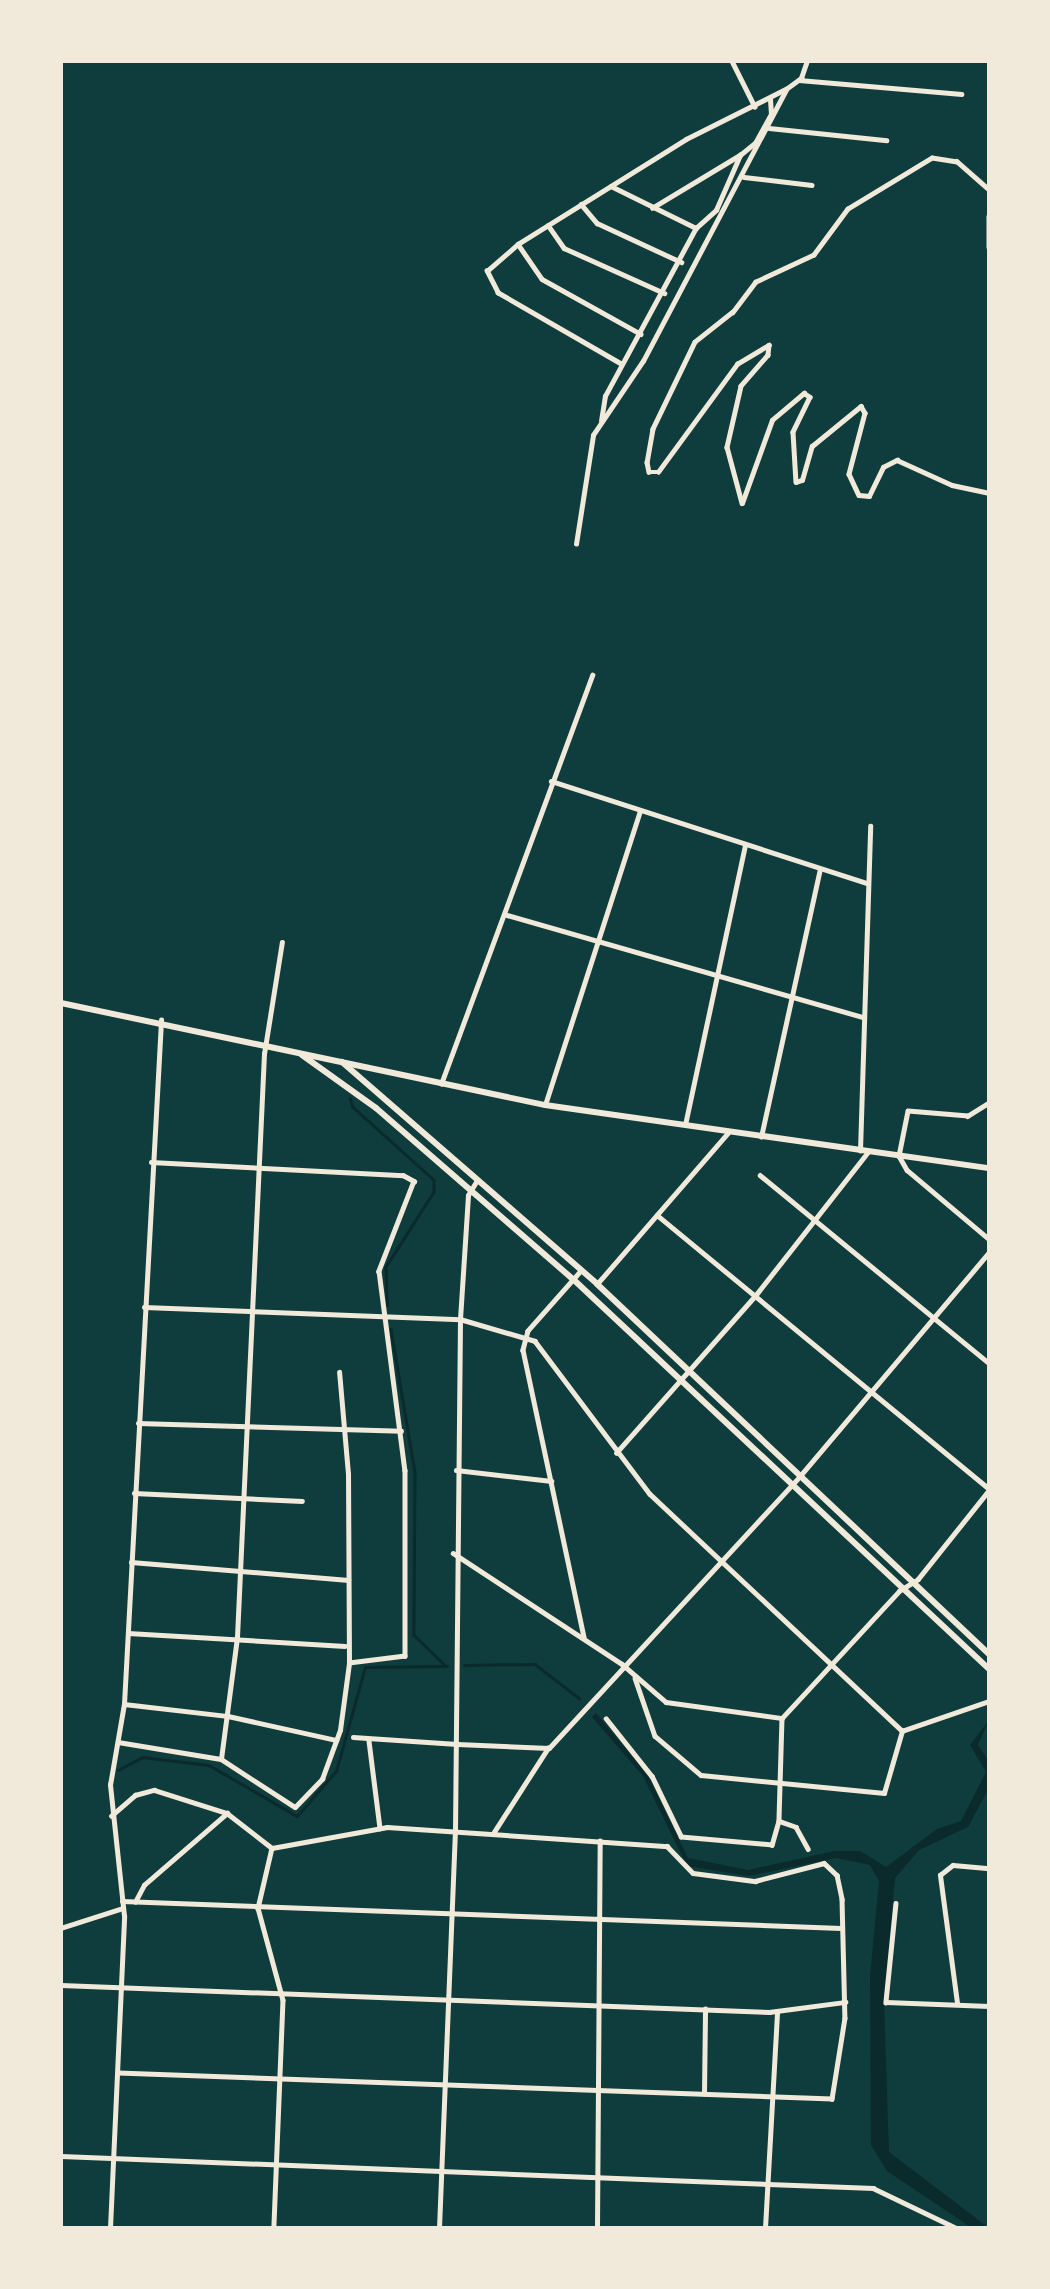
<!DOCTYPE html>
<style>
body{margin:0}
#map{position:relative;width:1050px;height:2289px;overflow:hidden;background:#0f3d3e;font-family:Roboto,sans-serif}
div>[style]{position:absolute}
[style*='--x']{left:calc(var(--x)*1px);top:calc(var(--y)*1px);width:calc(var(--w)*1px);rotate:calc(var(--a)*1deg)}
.water>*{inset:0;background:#0a2a2b}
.stream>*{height:2.5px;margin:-1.25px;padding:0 1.25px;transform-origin:1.25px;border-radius:1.25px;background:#0a2a2b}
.minor>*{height:4.5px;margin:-2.25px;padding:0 2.25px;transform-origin:2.25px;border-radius:2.25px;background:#f1e9da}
.tertiary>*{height:5px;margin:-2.5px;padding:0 2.5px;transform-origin:2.5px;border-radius:2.5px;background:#f1e9da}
.secondary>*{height:6px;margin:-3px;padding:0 3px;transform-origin:3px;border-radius:3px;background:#f1e9da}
span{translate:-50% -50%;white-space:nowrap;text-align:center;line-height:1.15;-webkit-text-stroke:5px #f1e9da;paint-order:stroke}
.frame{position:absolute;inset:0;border:63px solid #f1e9da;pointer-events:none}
</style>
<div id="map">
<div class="water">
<div style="clip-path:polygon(596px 1713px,647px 1774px,688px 1858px,748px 1870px,835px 1851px,860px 1851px,886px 1867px,937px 1829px,961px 1821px,986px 1772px,970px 1745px,989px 1720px,978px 1745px,989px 1762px,989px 1788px,968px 1827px,919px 1850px,895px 1878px,884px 2001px,889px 2152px,989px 2228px,972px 2228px,887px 2171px,871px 2145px,870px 1976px,879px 1881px,870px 1865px,836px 1858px,748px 1876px,687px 1866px,643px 1776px,592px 1717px)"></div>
</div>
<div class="stream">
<div style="--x:350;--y:1098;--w:9;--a:72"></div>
<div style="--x:353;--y:1107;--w:109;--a:42"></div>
<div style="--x:434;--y:1180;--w:12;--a:90"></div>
<div style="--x:434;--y:1192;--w:89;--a:122.6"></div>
<div style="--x:386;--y:1267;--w:38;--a:88"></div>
<div style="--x:391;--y:1329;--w:145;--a:80.5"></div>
<div style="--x:415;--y:1472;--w:163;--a:90.4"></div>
<div style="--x:414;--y:1635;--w:43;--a:44.1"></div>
<div style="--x:464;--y:1665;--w:71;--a:-0.8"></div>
<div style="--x:535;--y:1664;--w:56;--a:37.7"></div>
<div style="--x:118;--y:1770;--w:27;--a:-28"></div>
<div style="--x:142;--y:1757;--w:67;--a:6.8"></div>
<div style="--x:209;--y:1765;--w:102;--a:30.1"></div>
<div style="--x:297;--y:1816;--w:60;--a:-49.1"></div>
<div style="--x:336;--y:1771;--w:108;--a:-74.4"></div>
<div style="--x:365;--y:1667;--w:82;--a:-0.7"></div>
</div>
<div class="minor">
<div style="--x:732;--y:61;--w:51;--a:63.4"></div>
<div style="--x:799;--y:80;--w:163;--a:4.9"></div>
<div style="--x:769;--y:128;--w:118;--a:5.9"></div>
<div style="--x:744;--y:177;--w:68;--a:6.7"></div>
<div style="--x:611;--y:186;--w:95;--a:26.3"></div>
<div style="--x:989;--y:190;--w:43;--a:-138.8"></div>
<div style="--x:957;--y:162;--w:25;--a:-171"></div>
<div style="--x:932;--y:158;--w:98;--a:148.7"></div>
<div style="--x:848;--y:209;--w:57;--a:126.5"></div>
<div style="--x:814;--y:255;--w:64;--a:155"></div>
<div style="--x:756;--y:282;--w:38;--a:127"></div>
<div style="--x:733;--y:312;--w:48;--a:141.7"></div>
<div style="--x:695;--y:342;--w:97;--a:115.8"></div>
<div style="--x:653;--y:429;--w:34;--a:100"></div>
<div style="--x:647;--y:462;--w:10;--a:79"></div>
<div style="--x:649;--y:472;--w:9;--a:0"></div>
<div style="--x:658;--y:472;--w:134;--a:-53.8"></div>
<div style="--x:737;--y:364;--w:37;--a:-31"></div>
<div style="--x:769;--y:345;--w:10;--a:96"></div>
<div style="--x:768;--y:355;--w:41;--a:131.1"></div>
<div style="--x:741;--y:386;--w:63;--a:102.9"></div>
<div style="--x:727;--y:447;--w:58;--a:75"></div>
<div style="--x:742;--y:503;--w:88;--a:-70.1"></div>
<div style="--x:772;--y:420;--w:42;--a:-40.2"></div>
<div style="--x:804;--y:393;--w:7;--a:34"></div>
<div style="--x:810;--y:397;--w:39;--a:116"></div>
<div style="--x:793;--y:432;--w:50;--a:86.6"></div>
<div style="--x:796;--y:482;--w:6;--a:-18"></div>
<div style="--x:802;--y:480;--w:35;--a:-74"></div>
<div style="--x:812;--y:446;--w:63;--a:-39.2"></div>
<div style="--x:861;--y:406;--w:8;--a:60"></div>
<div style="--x:865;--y:413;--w:63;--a:104.7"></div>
<div style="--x:849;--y:474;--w:23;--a:65"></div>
<div style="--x:859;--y:495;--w:10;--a:6"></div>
<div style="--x:869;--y:496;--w:32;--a:-64"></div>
<div style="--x:883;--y:467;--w:16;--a:-27"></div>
<div style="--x:897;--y:460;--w:60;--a:24.4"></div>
<div style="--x:952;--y:485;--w:38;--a:12"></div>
<div style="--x:581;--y:204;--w:25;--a:50"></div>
<div style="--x:597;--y:223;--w:93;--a:24.9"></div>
<div style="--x:652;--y:208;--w:103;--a:-31.1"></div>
<div style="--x:989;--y:216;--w:31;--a:90"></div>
<div style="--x:548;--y:225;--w:28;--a:55"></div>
<div style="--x:564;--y:248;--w:110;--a:24.2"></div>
<div style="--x:518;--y:244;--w:42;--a:55.6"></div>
<div style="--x:542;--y:279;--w:113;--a:29.1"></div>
<div style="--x:621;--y:364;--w:142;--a:-150"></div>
<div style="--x:498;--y:293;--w:25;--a:-117"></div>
<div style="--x:487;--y:271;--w:41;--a:-41.1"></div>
<div style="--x:518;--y:244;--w:198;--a:-32"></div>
<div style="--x:686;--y:139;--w:112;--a:-26.6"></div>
<div style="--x:786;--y:89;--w:19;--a:-36"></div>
<div style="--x:801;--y:78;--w:18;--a:-71"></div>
<div style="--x:601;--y:421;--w:25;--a:-81"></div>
<div style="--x:605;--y:396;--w:191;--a:-61.6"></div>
<div style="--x:696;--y:228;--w:27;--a:-42"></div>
<div style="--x:716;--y:210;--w:60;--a:-66.4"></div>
<div style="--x:740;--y:155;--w:19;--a:-39"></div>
<div style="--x:755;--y:143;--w:33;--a:-61"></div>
<div style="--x:771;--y:114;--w:15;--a:-94"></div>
<div style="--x:576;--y:544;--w:110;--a:-81.1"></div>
<div style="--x:593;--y:435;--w:89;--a:-56"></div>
<div style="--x:643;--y:361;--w:306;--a:-62.2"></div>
<div style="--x:551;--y:781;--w:331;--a:17.9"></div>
<div style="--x:507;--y:915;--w:370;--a:16"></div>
<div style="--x:441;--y:1084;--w:436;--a:-69.7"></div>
<div style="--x:989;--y:1103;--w:25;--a:148"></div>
<div style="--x:968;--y:1116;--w:60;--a:-175.2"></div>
<div style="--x:908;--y:1111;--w:46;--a:101.3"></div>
<div style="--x:899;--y:1156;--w:16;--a:60"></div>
<div style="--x:907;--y:1170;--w:107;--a:40.1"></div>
<div style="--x:545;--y:1105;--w:309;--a:-72.1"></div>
<div style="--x:685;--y:1125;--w:286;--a:-77.9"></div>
<div style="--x:761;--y:1137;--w:274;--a:-77.6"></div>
<div style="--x:860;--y:1151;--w:325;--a:-88.2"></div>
<div style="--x:151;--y:1162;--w:252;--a:3"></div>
<div style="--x:403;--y:1175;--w:13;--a:29"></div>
<div style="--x:414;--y:1181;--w:97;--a:111.3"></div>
<div style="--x:379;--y:1271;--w:201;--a:82.6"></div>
<div style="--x:405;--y:1470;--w:186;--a:90"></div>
<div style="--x:405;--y:1656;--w:56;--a:172.9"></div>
<div style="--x:760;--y:1175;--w:296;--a:39.4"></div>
<div style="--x:657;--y:1215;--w:430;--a:39.5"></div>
<div style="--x:581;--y:1271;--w:80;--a:131.5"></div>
<div style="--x:528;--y:1331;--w:20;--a:105"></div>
<div style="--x:523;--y:1350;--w:294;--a:78"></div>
<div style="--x:597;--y:1284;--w:200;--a:-49.1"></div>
<div style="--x:144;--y:1307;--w:316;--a:2.2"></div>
<div style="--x:460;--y:1319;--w:78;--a:16.3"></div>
<div style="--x:535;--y:1341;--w:191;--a:53.1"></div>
<div style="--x:650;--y:1494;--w:346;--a:43.2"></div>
<div style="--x:138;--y:1423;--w:263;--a:1.7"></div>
<div style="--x:616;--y:1453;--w:210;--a:-48.5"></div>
<div style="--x:755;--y:1296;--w:183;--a:-51.9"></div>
<div style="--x:456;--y:1470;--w:96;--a:6.6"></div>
<div style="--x:800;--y:1476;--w:293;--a:-49.8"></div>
<div style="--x:134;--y:1493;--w:168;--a:2.7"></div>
<div style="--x:453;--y:1553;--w:202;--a:33.3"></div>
<div style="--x:622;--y:1664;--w:58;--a:40.8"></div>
<div style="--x:666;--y:1702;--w:117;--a:7.9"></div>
<div style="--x:782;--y:1718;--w:103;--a:91.7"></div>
<div style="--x:779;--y:1821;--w:25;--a:106"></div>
<div style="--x:772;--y:1845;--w:91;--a:-175"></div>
<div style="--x:681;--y:1837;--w:67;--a:-115.8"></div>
<div style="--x:652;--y:1777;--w:74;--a:-128.4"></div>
<div style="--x:131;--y:1562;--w:218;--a:4.7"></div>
<div style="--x:128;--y:1633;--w:217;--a:3.4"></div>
<div style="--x:635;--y:1678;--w:61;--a:71"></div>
<div style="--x:655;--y:1736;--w:60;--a:40.3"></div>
<div style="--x:701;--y:1775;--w:184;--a:5.6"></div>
<div style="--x:884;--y:1793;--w:65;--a:-73.8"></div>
<div style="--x:902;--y:1731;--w:92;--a:-19"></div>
<div style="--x:124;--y:1704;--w:105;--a:6.6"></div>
<div style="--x:228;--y:1716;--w:111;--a:12.5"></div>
<div style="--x:782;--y:1718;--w:173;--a:-47.3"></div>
<div style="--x:899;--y:1591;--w:22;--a:-32"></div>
<div style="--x:918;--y:1579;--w:114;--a:-51.4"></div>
<div style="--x:353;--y:1737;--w:104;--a:3.9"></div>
<div style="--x:369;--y:1741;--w:88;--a:82.8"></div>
<div style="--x:118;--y:1742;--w:104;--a:9.4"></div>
<div style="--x:221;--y:1759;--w:88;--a:33"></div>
<div style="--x:295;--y:1807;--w:39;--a:-46"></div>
<div style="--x:322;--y:1779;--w:52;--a:-69.8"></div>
<div style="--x:340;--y:1730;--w:68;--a:-82.3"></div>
<div style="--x:349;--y:1663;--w:189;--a:-90.3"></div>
<div style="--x:348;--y:1474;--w:102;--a:-95"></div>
<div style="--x:221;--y:1759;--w:123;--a:-82.5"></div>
<div style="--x:237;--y:1637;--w:584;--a:-87.35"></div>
<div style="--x:264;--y:1054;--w:113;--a:-80.9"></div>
<div style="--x:111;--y:1816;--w:32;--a:-41"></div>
<div style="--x:135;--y:1795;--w:20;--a:-15"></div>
<div style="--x:154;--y:1790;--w:77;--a:17.5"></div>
<div style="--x:227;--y:1813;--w:57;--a:37.9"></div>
<div style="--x:272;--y:1848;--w:117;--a:-10.3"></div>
<div style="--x:387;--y:1827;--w:281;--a:3.9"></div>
<div style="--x:667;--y:1846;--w:37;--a:46"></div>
<div style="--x:693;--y:1873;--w:63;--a:7.4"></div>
<div style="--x:755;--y:1881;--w:71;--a:-14.6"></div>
<div style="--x:824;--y:1863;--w:18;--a:43"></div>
<div style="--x:837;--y:1875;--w:25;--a:78"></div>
<div style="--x:842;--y:1899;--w:119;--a:88.6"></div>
<div style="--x:845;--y:2018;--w:82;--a:99.1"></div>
<div style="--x:832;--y:2099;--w:714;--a:-177.91"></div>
<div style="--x:779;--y:1821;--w:18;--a:19"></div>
<div style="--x:796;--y:1827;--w:25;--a:61"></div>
<div style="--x:494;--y:1832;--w:100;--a:-57.3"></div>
<div style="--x:272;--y:1848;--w:62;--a:103.1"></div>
<div style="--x:258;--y:1908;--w:95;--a:74.8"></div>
<div style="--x:283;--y:2000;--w:228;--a:92.3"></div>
<div style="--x:122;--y:1901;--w:719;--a:2.15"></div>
<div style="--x:135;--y:1902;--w:19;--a:-62"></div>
<div style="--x:144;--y:1885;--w:110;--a:-40.9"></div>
<div style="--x:896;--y:1903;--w:100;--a:95.8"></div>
<div style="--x:886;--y:2002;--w:103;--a:2.2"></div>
<div style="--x:61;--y:1928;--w:65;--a:-17.9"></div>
<div style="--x:61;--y:1985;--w:709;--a:2.18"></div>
<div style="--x:769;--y:2012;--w:77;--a:-7.5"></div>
<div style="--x:957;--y:2003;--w:129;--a:-97.6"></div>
<div style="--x:940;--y:1875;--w:16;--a:-38"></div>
<div style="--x:953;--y:1865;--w:36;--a:5"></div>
<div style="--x:704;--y:2094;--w:85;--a:-89.3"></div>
<div style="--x:61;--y:2156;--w:813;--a:2.26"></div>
<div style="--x:873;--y:2188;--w:92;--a:25.7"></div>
<div style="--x:110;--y:2228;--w:312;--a:-87.4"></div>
<div style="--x:124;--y:1916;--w:132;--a:-96.1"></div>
<div style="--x:110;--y:1785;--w:82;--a:-80.2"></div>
<div style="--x:124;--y:1704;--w:685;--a:-86.9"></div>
<div style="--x:597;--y:2228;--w:387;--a:-89.6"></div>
<div style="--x:765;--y:2228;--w:216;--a:-86.8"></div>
</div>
<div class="tertiary">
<div style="--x:457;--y:1744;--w:92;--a:2.5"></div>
<div style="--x:549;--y:1748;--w:370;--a:-47.3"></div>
<div style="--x:439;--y:2228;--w:397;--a:-87.7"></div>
<div style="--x:455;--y:1831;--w:512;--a:-89.44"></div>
<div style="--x:460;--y:1319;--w:124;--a:-86.3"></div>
<div style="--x:468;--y:1195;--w:17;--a:-59"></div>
</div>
<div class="secondary">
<div style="--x:61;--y:1003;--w:495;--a:11.9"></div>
<div style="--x:545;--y:1105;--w:448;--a:8.1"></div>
<div style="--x:302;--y:1055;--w:91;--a:35.6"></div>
<div style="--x:376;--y:1108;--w:262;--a:41"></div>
<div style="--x:574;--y:1280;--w:569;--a:43.15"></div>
<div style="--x:342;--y:1062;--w:338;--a:41"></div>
<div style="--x:597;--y:1284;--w:539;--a:43.35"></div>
</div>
<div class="frame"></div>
</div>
